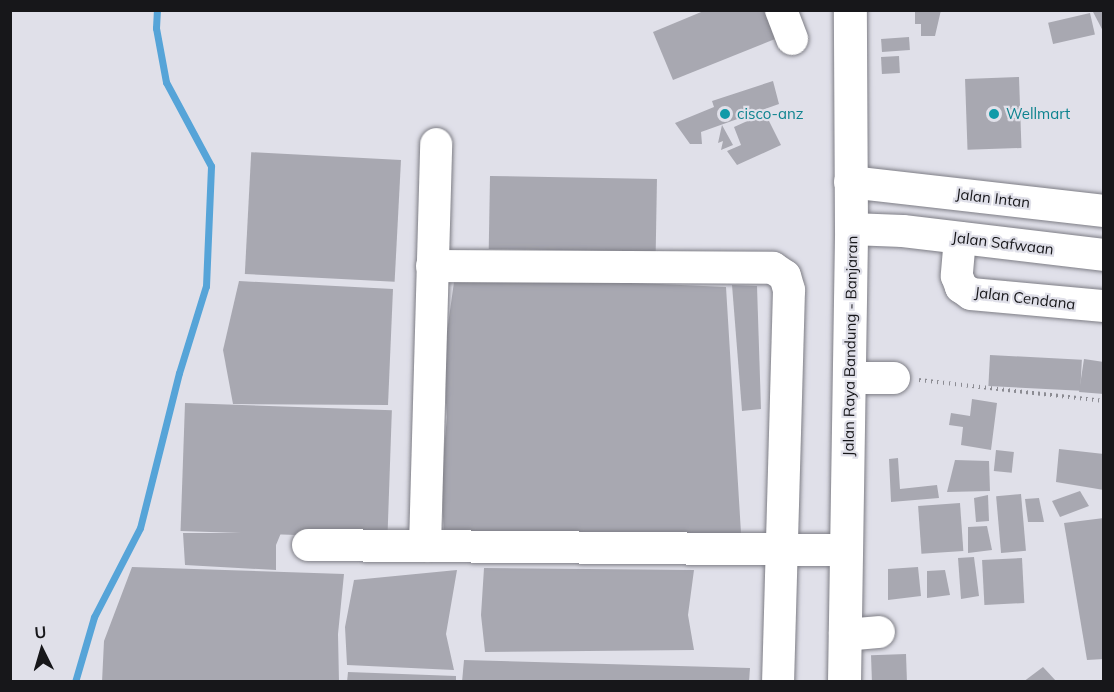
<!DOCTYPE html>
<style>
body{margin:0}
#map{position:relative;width:1114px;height:692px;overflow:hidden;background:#e0e0e9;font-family:Mulish,sans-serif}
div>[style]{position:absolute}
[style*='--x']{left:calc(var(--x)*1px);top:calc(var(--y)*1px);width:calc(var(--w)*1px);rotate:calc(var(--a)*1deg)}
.stream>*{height:7px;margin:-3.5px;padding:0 3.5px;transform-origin:3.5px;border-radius:3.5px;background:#56a4d8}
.building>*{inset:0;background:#a8a8b1;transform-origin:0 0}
.path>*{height:4px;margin-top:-2px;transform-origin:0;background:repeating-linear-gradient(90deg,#8c8c93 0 1.5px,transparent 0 6px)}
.roads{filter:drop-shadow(0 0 2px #7d7d85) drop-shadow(0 0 2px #7d7d85)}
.minor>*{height:32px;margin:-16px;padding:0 16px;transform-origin:16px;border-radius:16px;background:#fff}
.major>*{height:33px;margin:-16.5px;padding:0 16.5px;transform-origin:16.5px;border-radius:16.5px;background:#fff}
.dots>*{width:16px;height:16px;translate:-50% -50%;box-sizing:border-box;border:3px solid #e0e0e9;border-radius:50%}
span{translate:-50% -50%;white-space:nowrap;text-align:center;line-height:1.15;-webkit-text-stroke:4.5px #e0e0e9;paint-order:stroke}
.culture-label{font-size:15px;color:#0d838f}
.left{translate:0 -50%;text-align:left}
.street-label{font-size:15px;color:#17171a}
.frame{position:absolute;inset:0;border:12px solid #17171a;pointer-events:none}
.north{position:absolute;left:12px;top:620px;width:60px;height:60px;-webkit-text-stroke:4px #e0e0e9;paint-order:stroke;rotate:355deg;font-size:16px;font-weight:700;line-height:24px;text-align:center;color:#17171a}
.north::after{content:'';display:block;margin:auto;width:21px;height:27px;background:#17171a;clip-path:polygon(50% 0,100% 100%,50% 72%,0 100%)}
</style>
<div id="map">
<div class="stream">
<div style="--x:75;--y:682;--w:68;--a:-73.7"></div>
<div style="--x:94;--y:617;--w:100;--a:-62.7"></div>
<div style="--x:140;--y:528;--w:160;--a:-75.9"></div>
<div style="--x:179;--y:373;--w:91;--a:-72.8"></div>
<div style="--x:206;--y:286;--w:120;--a:-87.6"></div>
<div style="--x:211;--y:166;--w:95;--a:-118.2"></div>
<div style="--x:166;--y:82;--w:55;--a:-100.5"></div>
<div style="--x:156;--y:28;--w:18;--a:-87"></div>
</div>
<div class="building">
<div style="clip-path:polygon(706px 10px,764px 10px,775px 39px,673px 80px,653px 32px)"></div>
<div style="clip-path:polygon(915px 10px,941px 10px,935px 36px,921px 36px,921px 24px,915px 24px)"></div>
<div style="clip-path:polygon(1092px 10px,1104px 10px,1104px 33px)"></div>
<div style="left:1090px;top:13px;width:22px;height:43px;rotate:77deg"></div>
<div style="left:909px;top:37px;width:13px;height:28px;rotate:86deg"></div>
<div style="left:899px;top:56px;width:17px;height:18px;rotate:87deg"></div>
<div style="left:1019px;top:77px;width:71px;height:54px;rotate:88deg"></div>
<div style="clip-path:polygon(773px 81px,779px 104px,701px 132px,702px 144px,690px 144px,675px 123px,714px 107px,712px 101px)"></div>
<div style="clip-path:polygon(765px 113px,781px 145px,737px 165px,727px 151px,741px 145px,734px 127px)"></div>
<div style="clip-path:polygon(722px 125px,733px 145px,721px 150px,723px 141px,718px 143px)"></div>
<div style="left:401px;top:160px;width:122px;height:150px;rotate:93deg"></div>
<div style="left:490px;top:176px;width:167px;height:73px;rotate:1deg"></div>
<div style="clip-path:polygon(455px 275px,726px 287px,741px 533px,444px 533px,441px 482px,447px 417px,443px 360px)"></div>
<div style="clip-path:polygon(239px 281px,393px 289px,388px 405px,233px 404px,223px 350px)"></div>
<div style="clip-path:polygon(732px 285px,757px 286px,761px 409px,742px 411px)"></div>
<div style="left:990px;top:355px;width:92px;height:31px;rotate:3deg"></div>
<div style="clip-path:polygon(1084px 359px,1104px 362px,1104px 394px,1079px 392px)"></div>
<div style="clip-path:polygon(972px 399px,997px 403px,991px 450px,961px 445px,963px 427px,949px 425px,951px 413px,970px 416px)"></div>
<div style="left:185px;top:403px;width:207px;height:128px;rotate:2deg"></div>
<div style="clip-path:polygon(1059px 449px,1104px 454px,1104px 490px,1056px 482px)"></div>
<div style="left:996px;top:450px;width:18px;height:21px;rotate:6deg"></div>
<div style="clip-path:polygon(898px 458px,900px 489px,937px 485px,939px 498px,891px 502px,889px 459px)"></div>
<div style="clip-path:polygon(955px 460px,989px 461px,990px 491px,947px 492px)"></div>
<div style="clip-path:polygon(1080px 491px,1089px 506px,1060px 517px,1052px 501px)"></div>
<div style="left:1021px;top:494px;width:57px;height:25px;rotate:85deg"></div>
<div style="clip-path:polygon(988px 495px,989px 521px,976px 522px,974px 498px)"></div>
<div style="clip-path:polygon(1039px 498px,1044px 522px,1028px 522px,1025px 499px)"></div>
<div style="left:960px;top:503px;width:48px;height:42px;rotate:86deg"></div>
<div style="clip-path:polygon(1104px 518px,1104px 659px,1087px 660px,1064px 523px)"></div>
<div style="clip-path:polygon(987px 526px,992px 550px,968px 553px,968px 527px)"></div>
<div style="clip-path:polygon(183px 533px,281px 533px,276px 545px,276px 570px,185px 565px)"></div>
<div style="clip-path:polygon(974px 557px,979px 596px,961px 599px,958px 558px)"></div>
<div style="left:1022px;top:558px;width:45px;height:40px;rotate:87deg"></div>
<div style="clip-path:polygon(132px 567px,344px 574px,338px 634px,339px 682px,102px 682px,104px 641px)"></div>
<div style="clip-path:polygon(918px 567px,921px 596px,888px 600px,888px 569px)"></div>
<div style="clip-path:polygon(484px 568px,694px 570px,688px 615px,694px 650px,485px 652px,481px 615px)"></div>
<div style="clip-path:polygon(457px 570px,446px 634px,454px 670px,347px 665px,345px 627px,354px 580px)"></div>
<div style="clip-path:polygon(945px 570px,950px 595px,927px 598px,927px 571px)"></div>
<div style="left:906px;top:654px;width:28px;height:35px;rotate:88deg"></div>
<div style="clip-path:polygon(464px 660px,750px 668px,749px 682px,462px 682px)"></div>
<div style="clip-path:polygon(1043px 667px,1057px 682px,1023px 682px)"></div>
<div style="clip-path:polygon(348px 672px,456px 676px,456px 682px,347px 682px)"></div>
</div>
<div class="path">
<div style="--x:919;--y:380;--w:186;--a:6.5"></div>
</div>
<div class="roads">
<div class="minor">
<div style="--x:781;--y:10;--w:31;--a:69"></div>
<div style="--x:850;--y:182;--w:256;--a:6.5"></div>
<div style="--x:851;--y:229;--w:52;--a:2.2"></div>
<div style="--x:903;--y:231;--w:202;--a:6.8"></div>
<div style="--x:960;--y:238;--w:38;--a:95"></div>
<div style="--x:957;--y:276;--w:12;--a:70"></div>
<div style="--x:961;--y:287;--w:12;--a:35"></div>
<div style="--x:971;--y:294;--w:134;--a:5.2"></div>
<div style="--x:432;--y:266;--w:341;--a:0.3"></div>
<div style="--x:773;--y:268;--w:14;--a:34"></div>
<div style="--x:785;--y:276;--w:15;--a:74"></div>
<div style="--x:789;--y:290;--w:392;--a:91.6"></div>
<div style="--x:850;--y:378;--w:44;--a:0"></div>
<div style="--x:308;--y:545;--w:538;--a:0.53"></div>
<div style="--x:425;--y:546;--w:402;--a:-88.4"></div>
<div style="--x:845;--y:635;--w:34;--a:-5"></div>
</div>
<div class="major">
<div style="--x:844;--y:682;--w:453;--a:-89.1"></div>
<div style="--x:851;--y:229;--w:219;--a:-90.3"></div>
</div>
</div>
<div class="dots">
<div style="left:725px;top:114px;background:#0f9aa8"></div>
<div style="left:994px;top:114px;background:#0f9aa8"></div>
</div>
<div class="culture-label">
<span class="left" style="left:737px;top:114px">cisco-anz</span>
<span class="left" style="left:1006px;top:114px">Wellmart</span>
</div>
<div class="street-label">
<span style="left:993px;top:198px;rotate:7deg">Jalan Intan</span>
<span style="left:1003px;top:243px;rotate:7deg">Jalan Safwaan</span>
<span style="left:1025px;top:298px;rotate:7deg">Jalan Cendana</span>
<span style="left:850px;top:346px;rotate:-89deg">Jalan Raya Bandung - Banjaran</span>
</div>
<div class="frame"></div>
<div class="north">U</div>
</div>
